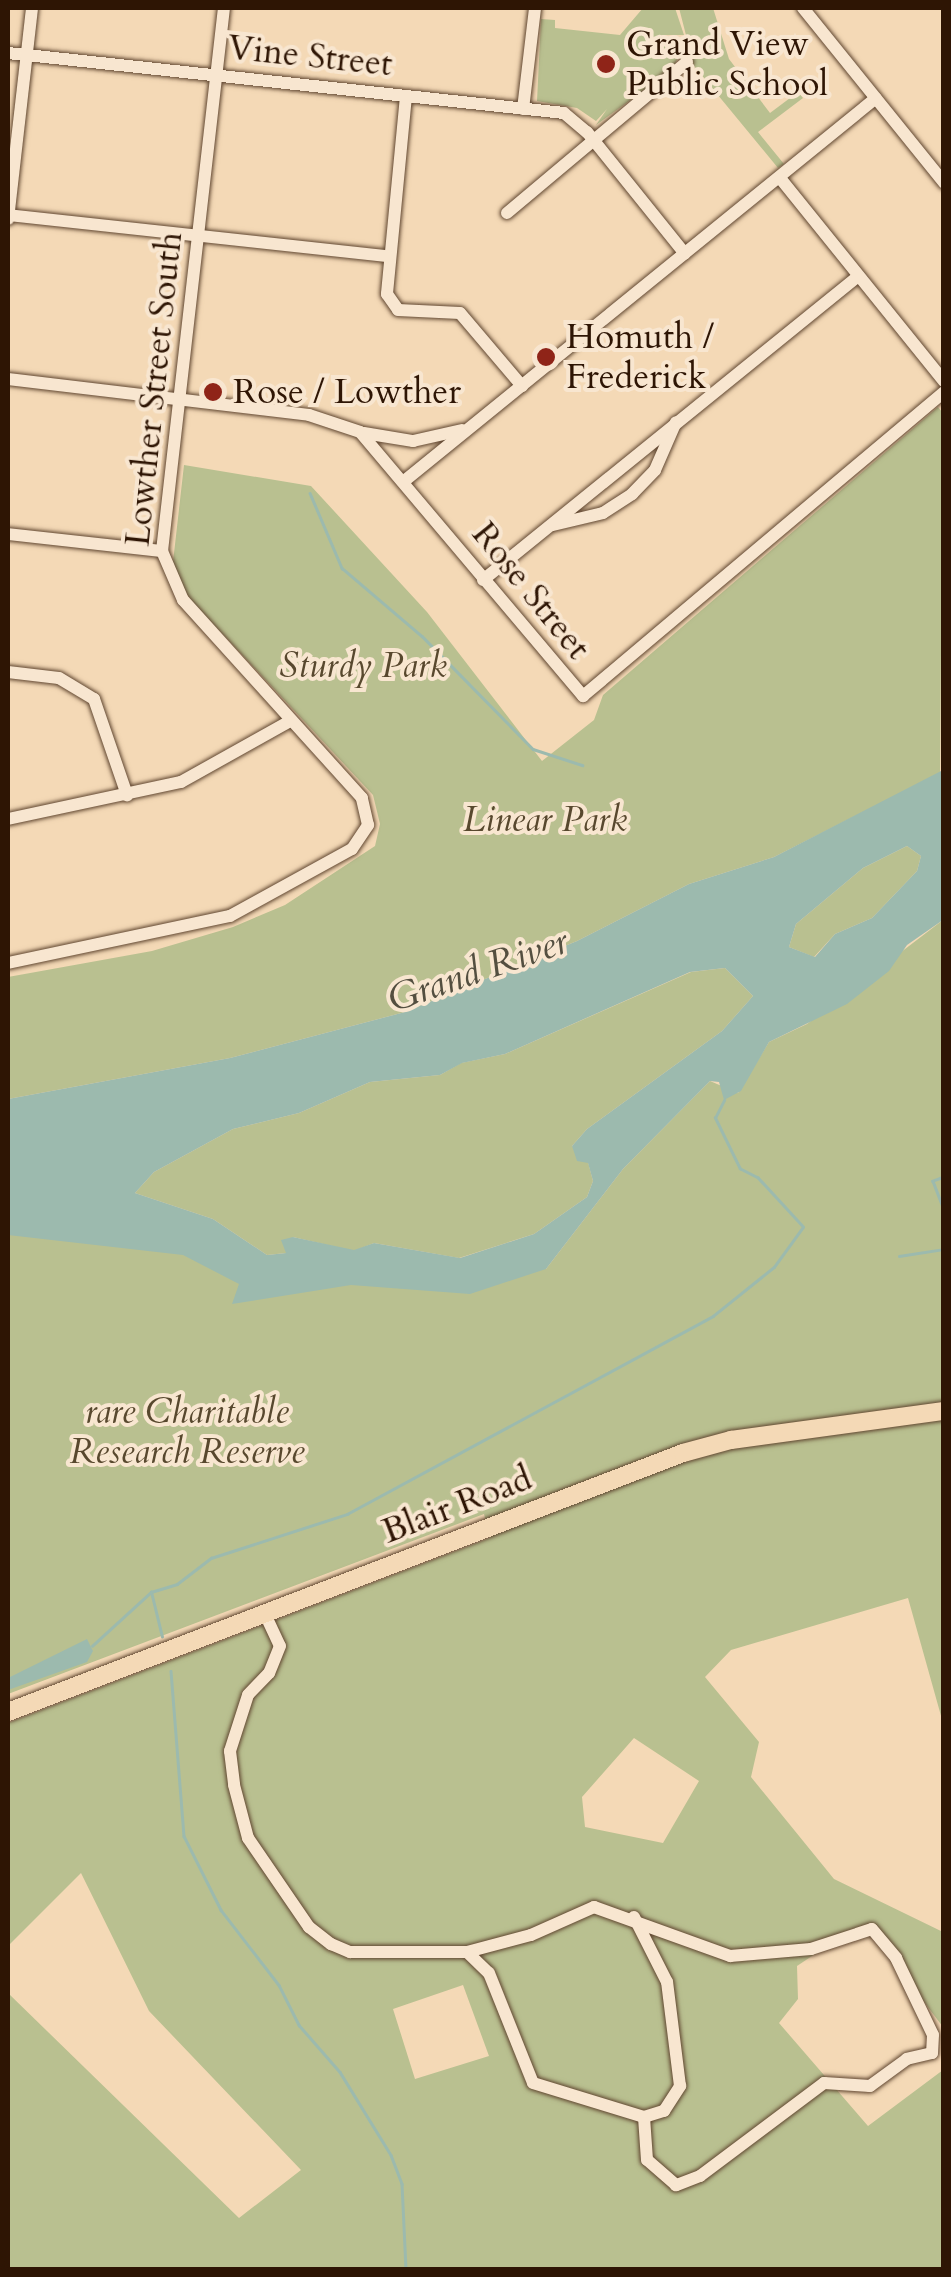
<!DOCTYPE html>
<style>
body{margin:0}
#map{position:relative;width:951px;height:2277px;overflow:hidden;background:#f4d9b6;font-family:Cardo,serif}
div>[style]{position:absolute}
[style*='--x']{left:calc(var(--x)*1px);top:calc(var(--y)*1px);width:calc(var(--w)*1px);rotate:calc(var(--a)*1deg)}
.green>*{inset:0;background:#b9c090}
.water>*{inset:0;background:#9cbaae}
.stream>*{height:2.5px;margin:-1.25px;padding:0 1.25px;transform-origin:1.25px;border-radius:1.25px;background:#9cbaae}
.roads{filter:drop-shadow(0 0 2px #604630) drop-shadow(0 0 2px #604630)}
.minor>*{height:12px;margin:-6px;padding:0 6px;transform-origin:6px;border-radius:6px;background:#f8e6d0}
.major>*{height:18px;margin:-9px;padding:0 9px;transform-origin:9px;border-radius:9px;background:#f4d9b6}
.dots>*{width:28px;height:28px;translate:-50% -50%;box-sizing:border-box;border:5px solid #f8e6d0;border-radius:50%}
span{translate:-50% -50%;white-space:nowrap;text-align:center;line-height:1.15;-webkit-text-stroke:8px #f8e6d0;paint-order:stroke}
.poi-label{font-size:35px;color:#2e1504}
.left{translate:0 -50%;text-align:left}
.street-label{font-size:35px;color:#2e1504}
.park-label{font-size:35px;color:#58482e;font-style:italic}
.water-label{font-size:38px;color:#544f40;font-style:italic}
.frame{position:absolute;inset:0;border:10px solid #2e1504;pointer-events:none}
</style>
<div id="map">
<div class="green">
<div style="clip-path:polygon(643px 8px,675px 8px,684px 35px,662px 35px,670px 59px,684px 46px,672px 70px,596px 125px,607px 109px,596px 121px,577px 108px,537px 101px,541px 19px,555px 20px,555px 28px,620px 35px)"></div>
<div style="clip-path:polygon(679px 8px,713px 8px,729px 59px,770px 113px,798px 92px,803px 98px,758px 132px,784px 164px,778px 168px,694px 66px)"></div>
<div style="clip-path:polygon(938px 407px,943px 413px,940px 773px,774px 857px,689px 884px,577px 941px,405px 1012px,230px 1058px,8px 1099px,8px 977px,152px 951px,233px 927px,285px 905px,375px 846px,380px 824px,373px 795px,190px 599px,172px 571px,184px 465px,311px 486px,427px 612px,542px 761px,594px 720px,603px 695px)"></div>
<div style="clip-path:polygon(907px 846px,921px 856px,917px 871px,872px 918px,835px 934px,814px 957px,789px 947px,796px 924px,863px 868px)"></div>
<div style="clip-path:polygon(evenodd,943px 920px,943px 1723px,908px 1598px,731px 1650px,705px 1677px,759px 1742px,751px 1777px,834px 1879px,943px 1932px,943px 2027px,872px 1933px,821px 1950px,797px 1966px,798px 1999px,779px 2023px,868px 2126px,943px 2070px,943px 2269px,8px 2269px,8px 1993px,239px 2218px,301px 2170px,149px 2011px,81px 1873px,8px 1946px,8px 1723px,490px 1538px,484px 1514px,8px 1694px,8px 1223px,235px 1257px,546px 1269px,623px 1169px,710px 1081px,738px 1093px,769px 1042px,807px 1024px,943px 920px,634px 1738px,699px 1781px,663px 1843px,585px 1827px,582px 1797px,634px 1738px,943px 920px,463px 1985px,489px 2056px,415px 2079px,393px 2009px,463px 1985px)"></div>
<div style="clip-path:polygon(725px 968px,753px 996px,722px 1031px,587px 1129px,572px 1146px,588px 1162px,593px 1181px,587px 1197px,534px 1234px,459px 1258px,374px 1243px,354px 1251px,293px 1237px,286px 1253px,267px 1255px,213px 1219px,135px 1193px,154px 1172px,233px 1129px,299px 1113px,370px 1082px,440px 1075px,461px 1063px,505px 1054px,691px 972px)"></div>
</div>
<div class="water">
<div style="clip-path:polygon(evenodd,943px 770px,943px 920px,907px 945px,889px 971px,847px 1004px,769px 1042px,741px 1091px,724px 1100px,719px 1082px,710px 1081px,623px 1169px,546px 1269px,470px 1294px,351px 1285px,232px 1304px,239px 1284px,183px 1255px,8px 1235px,8px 1099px,230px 1058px,405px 1012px,577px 941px,689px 884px,774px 857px,943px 770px,907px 846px,921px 856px,917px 871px,872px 918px,835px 934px,815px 957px,789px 947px,796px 924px,863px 868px,907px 846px,943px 770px,725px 968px,753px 996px,722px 1031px,587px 1129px,572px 1146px,577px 1161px,588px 1163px,593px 1181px,587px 1197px,534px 1234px,460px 1258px,374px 1243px,354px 1250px,293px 1237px,281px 1240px,286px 1253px,267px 1255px,213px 1219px,135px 1193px,154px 1172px,233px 1129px,299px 1113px,370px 1082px,440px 1075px,462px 1063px,505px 1054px,690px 972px,725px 968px)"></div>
<div style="clip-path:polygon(87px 1639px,93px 1651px,87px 1662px,8px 1690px,8px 1678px)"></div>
</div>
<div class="stream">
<div style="--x:310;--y:493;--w:82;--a:66.9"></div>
<div style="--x:342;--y:568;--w:105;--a:40.4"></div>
<div style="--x:422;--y:636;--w:158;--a:45.5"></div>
<div style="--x:533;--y:749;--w:52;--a:18.1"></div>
<div style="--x:944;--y:1177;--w:12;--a:160"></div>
<div style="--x:933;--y:1181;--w:31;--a:69"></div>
<div style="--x:899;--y:1256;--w:46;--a:-8.8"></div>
<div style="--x:162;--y:1637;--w:46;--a:-103.7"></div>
<div style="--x:151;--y:1592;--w:27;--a:-17"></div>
<div style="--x:177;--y:1584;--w:43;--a:-37.4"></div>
<div style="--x:211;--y:1558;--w:143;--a:-17.9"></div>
<div style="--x:347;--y:1514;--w:416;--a:-28.4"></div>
<div style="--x:713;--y:1316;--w:78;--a:-38.8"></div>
<div style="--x:774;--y:1267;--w:49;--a:-54.1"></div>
<div style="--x:803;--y:1227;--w:67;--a:-132.6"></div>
<div style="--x:758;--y:1178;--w:20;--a:-153"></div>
<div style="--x:740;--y:1169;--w:57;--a:-116.1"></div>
<div style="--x:715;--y:1118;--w:20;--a:-63"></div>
<div style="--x:92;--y:1646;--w:80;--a:-42.5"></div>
<div style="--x:171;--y:1671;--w:166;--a:85.5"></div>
<div style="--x:184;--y:1836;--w:83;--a:63.4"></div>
<div style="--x:221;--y:1910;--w:95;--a:52.3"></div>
<div style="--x:279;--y:1985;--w:45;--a:63.4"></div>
<div style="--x:299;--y:2025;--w:62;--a:48.9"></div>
<div style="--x:340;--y:2072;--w:97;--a:58.4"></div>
<div style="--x:391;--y:2155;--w:31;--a:69"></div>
<div style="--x:402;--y:2184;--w:86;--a:87.3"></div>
</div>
<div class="roads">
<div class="minor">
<div style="--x:803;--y:8;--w:225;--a:51.1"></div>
<div style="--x:8;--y:53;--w:559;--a:6.16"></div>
<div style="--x:564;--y:113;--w:30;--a:40"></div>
<div style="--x:587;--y:132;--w:156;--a:51.2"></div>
<div style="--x:406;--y:96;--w:199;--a:95.5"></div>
<div style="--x:387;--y:294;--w:19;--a:55"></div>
<div style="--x:398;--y:310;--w:62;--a:2.8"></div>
<div style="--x:460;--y:313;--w:96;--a:49.7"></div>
<div style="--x:523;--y:109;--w:102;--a:-83.2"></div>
<div style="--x:780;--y:178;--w:261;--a:51.1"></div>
<div style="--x:507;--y:213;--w:235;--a:-40"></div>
<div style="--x:8;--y:215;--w:382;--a:6.2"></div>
<div style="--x:8;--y:219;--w:212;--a:-83.5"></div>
<div style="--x:8;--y:379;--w:303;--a:6.8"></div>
<div style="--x:309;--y:415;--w:54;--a:18.4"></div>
<div style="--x:360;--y:432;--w:346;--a:49.8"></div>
<div style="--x:583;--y:696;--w:472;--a:-40.1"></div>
<div style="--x:364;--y:433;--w:50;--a:9.3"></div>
<div style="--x:413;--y:441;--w:50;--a:-12.7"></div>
<div style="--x:403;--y:482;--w:609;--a:-39.07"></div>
<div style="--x:553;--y:525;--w:51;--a:-13.5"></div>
<div style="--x:603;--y:513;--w:35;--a:-33"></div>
<div style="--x:632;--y:494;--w:33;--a:-46"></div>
<div style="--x:655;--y:470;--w:52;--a:-66.4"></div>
<div style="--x:8;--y:534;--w:155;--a:6.3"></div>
<div style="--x:483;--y:580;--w:483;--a:-39"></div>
<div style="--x:8;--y:672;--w:51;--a:6.7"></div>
<div style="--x:59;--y:678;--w:41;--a:31"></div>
<div style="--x:94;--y:699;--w:102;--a:71"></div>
<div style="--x:8;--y:819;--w:177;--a:-12.1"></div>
<div style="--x:181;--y:782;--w:125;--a:-29.2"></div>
<div style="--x:8;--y:963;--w:227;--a:-12"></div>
<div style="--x:230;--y:916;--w:139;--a:-28.8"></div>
<div style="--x:352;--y:849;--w:29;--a:-56"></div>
<div style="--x:368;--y:825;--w:28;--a:-103"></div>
<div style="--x:362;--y:798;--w:267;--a:-132.1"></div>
<div style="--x:183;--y:600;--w:53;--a:-113.2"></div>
<div style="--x:162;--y:551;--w:547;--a:-83.49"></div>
<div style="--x:265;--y:1614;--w:35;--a:65"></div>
<div style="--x:280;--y:1646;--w:29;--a:112"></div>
<div style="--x:269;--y:1673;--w:30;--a:134"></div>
<div style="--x:248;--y:1695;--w:59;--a:107.8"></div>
<div style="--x:230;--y:1751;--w:34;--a:83"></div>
<div style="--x:234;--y:1785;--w:55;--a:75.2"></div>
<div style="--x:248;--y:1838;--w:108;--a:55.6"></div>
<div style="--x:309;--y:1927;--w:28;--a:38"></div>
<div style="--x:331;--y:1944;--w:21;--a:23"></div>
<div style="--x:350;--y:1952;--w:117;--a:0"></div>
<div style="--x:467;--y:1952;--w:66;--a:-14.9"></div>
<div style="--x:531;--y:1935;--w:69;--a:-24"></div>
<div style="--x:594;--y:1907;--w:145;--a:19.8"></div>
<div style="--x:730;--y:1956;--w:81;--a:-4.9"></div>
<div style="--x:811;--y:1949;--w:64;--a:-18.2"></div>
<div style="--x:872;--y:1929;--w:38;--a:50"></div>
<div style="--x:896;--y:1958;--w:85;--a:64.3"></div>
<div style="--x:933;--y:2035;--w:18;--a:93"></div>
<div style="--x:932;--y:2053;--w:26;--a:167"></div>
<div style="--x:907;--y:2059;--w:46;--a:143.9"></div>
<div style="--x:870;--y:2086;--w:46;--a:-176.3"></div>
<div style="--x:824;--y:2083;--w:155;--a:143.1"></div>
<div style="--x:700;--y:2176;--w:26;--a:159"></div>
<div style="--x:676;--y:2185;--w:38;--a:-139"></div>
<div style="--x:647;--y:2160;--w:43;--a:-94"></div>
<div style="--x:467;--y:1952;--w:30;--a:44"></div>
<div style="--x:489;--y:1973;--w:118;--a:68.2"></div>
<div style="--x:533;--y:2083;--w:116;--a:17"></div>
<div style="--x:644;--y:2117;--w:21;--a:-17"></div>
<div style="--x:664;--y:2111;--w:30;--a:-57"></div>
<div style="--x:680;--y:2086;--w:105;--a:-97.1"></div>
<div style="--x:667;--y:1982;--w:73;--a:-116.9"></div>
</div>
<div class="major">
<div style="--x:8;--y:1712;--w:723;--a:-20.99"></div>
<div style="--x:683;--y:1453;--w:50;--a:-15.2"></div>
<div style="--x:731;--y:1440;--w:215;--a:-7.8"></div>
</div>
</div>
<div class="dots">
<div style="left:606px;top:64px;background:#8f2418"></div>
<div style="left:546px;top:357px;background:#8f2418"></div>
<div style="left:213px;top:392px;background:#8f2418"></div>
</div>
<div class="poi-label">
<span class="left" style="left:626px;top:64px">Grand View<br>Public School</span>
<span class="left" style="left:566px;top:357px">Homuth /<br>Frederick</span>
<span class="left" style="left:233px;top:392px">Rose / Lowther</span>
</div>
<div class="street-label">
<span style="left:310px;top:56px;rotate:6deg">Vine Street</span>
<span style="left:154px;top:389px;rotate:-84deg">Lowther Street South</span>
<span style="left:531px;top:591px;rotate:51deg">Rose Street</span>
<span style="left:457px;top:1505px;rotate:-21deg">Blair Road</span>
</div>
<div class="park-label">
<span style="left:363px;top:666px">Sturdy Park</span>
<span style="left:545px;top:820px">Linear Park</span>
<span style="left:187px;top:1432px">rare Charitable<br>Research Reserve</span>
</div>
<div class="water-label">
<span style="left:478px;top:971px;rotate:-19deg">Grand River</span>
</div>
<div class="frame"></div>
</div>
